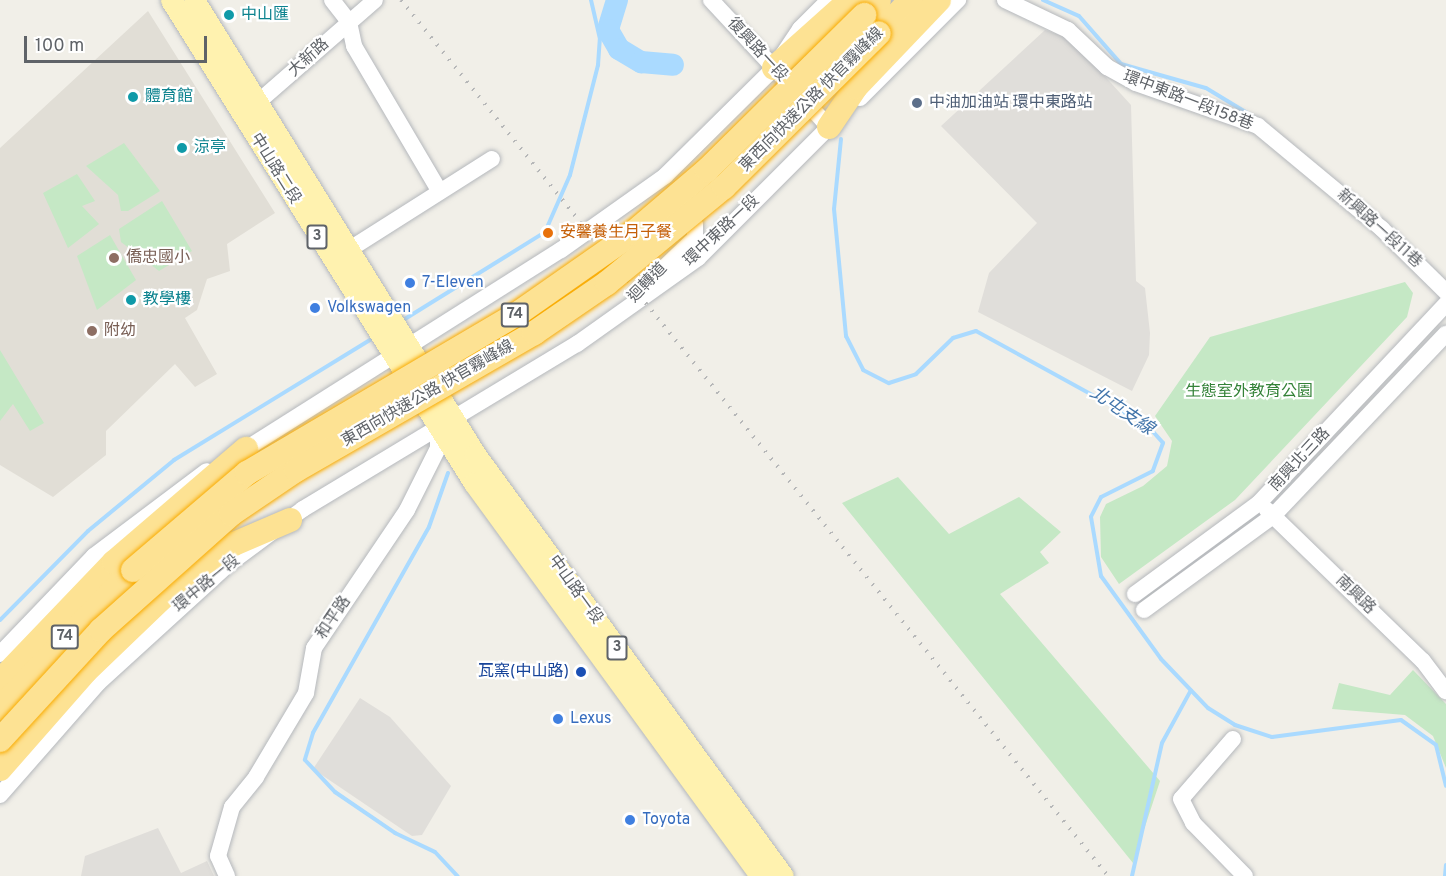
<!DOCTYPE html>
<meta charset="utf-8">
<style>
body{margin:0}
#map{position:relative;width:1446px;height:876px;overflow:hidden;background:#f1efe8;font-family:Overpass,"Noto Sans TC",sans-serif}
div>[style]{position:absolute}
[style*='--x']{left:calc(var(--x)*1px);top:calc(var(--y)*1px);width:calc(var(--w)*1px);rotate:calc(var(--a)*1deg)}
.industrial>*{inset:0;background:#e0deda}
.education>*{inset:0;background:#e1ded6}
.green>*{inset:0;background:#c5e8c5}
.stream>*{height:4px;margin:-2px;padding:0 2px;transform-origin:2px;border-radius:2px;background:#aadaff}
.river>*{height:22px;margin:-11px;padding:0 11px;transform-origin:11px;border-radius:11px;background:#aadaff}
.roads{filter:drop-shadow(0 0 2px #b5b8bc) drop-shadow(0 0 2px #b5b8bc)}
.minor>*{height:16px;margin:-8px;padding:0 8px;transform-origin:8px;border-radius:8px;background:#fff}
.major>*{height:21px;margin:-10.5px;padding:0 10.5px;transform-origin:10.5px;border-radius:10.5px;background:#fff2af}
.highway>*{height:24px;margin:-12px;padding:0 12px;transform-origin:12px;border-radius:12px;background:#fde293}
.rail>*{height:4px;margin-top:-2px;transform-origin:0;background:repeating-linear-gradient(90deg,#b6b7b8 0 1.5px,transparent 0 9.5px)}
.bridges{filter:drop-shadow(0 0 2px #f9ab00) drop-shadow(0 0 2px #f9ab00)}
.highway-bridge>*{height:24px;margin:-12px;padding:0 12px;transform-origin:12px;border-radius:12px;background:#fde293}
.dots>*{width:16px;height:16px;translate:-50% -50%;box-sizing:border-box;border:3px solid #fff;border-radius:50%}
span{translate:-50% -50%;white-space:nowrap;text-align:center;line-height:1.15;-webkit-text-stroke:4.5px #fff;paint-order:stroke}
.shield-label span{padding:2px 4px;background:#fff;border:2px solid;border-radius:4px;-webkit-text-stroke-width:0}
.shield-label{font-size:15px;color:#5f6368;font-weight:700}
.culture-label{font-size:16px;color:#0d838f}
.left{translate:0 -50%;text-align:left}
.street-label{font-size:16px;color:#5f6368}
.service-label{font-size:16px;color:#4e5e75}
.food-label{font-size:16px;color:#c56008}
.education-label{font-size:16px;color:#785e54}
.shop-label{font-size:16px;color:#366cbe}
.park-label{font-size:16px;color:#348238}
.transit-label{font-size:16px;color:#164399}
.right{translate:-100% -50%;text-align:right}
.water-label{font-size:18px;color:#4174aa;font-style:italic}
.scale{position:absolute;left:24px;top:36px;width:183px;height:27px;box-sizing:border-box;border:3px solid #5f6368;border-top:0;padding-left:8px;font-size:18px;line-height:21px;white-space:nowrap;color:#5f6368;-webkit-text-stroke:4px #fff;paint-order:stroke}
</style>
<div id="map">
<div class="industrial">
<div style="clip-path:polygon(1045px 30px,1071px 39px,1131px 105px,1136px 281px,1145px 288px,1150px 333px,1149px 355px,1132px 391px,978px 312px,989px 273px,1037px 223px,941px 126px)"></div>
<div style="clip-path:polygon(360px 698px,390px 717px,451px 786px,422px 835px,412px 836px,313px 769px)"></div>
<div style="clip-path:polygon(158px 828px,181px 873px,207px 861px,214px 876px,81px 876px,85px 856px)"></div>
</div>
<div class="education">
<div style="clip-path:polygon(148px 11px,275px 213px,227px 244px,230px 271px,207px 279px,197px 310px,185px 318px,217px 374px,195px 387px,175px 364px,106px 431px,106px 455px,53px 497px,0 465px,0 148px)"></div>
</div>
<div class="green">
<div style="clip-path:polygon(124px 143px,160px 191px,128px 211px,121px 211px,118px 195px,86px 166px)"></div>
<div style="clip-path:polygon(77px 174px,95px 201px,82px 206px,99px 224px,68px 248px,43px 193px)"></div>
<div style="clip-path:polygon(162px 201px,192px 251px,159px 271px,121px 242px,119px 229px)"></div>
<div style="clip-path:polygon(110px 235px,136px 280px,97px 310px,77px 256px)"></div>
<div style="clip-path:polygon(1405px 282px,1413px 293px,1407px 317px,1235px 500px,1119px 584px,1101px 557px,1100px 517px,1106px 504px,1143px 486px,1167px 466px,1172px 441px,1155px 416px,1210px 337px)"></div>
<div style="clip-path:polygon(0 350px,44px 423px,30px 431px,13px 404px,0 421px)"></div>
<div style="clip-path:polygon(898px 477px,949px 534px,1019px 497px,1061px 532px,1040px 552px,1049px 563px,1000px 594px,1160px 781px,1133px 863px,842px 503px)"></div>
<div style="clip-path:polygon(1413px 670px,1446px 704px,1446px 768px,1433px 736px,1405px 715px,1332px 709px,1339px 683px,1390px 695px)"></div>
</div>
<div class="stream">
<div style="--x:1043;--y:0;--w:39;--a:24"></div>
<div style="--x:1079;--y:16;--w:64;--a:48.8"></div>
<div style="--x:1121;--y:64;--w:88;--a:15.8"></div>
<div style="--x:1206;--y:88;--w:54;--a:31.3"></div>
<div style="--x:841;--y:139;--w:70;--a:95.7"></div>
<div style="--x:834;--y:209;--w:128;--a:84.6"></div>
<div style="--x:846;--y:336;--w:38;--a:63"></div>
<div style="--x:863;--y:370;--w:29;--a:27"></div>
<div style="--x:889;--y:383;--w:28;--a:-18"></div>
<div style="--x:916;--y:374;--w:52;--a:-44.2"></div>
<div style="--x:953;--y:338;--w:24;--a:-17"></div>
<div style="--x:976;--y:331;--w:195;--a:28.8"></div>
<div style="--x:1147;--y:425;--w:24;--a:48"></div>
<div style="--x:1163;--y:443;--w:30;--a:110"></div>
<div style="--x:1153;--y:471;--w:58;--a:153.4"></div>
<div style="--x:1101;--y:497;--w:22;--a:117"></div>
<div style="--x:1091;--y:517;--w:60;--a:80.4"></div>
<div style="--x:1101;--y:576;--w:102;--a:54.1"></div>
<div style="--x:1161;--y:659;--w:68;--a:46.2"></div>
<div style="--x:1208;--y:708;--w:32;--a:32"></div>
<div style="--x:1235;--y:725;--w:39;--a:18"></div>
<div style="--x:1272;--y:737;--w:130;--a:-7.5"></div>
<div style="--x:1401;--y:720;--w:43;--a:35.5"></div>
<div style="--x:1436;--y:745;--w:42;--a:76.3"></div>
<div style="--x:400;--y:322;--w:171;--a:-31.8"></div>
<div style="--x:545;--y:232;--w:62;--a:-66.3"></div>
<div style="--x:570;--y:175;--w:114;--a:-75.7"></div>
<div style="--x:598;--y:65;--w:26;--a:-86"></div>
<div style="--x:600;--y:39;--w:40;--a:-103"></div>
<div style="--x:448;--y:473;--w:57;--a:109.4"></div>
<div style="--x:429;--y:527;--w:236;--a:119.4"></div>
<div style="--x:313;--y:733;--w:28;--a:107"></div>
<div style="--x:305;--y:760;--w:44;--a:46.8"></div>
<div style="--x:335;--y:792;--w:73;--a:34.3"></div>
<div style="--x:395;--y:833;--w:44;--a:25.4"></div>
<div style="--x:435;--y:852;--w:33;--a:47"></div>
<div style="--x:0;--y:620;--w:125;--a:-45.3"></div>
<div style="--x:88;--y:531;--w:112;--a:-39.5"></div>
<div style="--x:174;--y:460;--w:236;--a:-31.5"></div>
<div style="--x:1132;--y:876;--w:136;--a:-77.3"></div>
<div style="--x:1162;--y:743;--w:60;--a:-61.3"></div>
<div style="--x:1445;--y:876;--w:11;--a:-85"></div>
</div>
<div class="river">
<div style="--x:617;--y:0;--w:31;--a:107"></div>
<div style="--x:608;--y:30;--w:22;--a:60"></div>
<div style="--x:619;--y:49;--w:26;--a:31"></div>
<div style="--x:641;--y:62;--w:32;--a:5"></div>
</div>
<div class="roads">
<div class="minor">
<div style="--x:332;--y:0;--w:28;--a:52"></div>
<div style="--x:349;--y:22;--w:25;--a:78"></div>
<div style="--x:354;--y:46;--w:169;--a:59.5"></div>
<div style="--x:711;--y:0;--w:173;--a:47.1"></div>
<div style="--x:1005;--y:0;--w:70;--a:25.5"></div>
<div style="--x:1068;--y:30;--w:54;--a:43.5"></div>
<div style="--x:1107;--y:67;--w:33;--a:29"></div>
<div style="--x:1136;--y:83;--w:129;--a:19.4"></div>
<div style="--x:1258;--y:126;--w:161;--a:39.7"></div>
<div style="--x:1382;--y:229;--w:90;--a:44.5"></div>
<div style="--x:860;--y:98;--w:139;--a:-45"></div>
<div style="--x:249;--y:110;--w:167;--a:-41.1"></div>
<div style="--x:350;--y:249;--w:168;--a:-32.4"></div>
<div style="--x:639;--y:292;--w:78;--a:-44"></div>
<div style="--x:695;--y:238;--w:13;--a:-90"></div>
<div style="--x:695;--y:225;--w:20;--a:-135"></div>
<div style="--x:238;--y:454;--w:382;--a:-32.3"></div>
<div style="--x:561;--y:250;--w:128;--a:-35.4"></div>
<div style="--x:665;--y:176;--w:153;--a:-44.7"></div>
<div style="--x:774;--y:68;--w:47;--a:-56.3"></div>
<div style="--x:800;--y:29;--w:41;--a:-45"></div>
<div style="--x:1267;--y:510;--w:217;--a:44.1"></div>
<div style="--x:1423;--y:661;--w:38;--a:53"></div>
<div style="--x:1135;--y:594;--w:154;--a:-36.3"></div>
<div style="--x:1259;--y:503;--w:273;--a:-46.8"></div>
<div style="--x:1144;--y:610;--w:160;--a:-36.1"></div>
<div style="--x:1273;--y:516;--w:251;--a:-46.5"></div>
<div style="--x:0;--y:654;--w:136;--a:-46.2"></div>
<div style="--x:94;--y:556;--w:141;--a:-37"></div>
<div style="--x:1233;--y:739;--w:79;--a:130.9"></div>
<div style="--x:1181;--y:799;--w:27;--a:63"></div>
<div style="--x:1193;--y:823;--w:74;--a:45.5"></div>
<div style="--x:0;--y:795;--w:149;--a:-48.8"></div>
<div style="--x:98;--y:683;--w:178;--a:-42.3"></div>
<div style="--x:230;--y:563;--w:91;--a:-36.5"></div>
<div style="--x:303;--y:509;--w:320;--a:-31.1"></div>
<div style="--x:577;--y:344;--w:148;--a:-35.4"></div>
<div style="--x:698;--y:258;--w:195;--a:-45"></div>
<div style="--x:227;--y:876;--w:22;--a:-114"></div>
<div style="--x:218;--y:856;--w:51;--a:-74.1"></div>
<div style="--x:232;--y:807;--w:38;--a:-51"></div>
<div style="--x:256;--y:777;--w:98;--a:-59.2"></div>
<div style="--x:306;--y:693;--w:46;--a:-79.9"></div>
<div style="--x:314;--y:648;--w:166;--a:-56"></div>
<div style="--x:407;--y:510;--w:69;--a:-63.4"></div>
<div style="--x:438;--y:448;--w:19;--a:-90"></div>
</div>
<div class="major">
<div style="--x:171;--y:0;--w:570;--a:57.9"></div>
<div style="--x:474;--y:483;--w:487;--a:53.9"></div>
<div style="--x:194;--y:0;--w:534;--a:58.24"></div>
<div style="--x:475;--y:454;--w:522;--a:53.88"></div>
</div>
<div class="highway">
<div style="--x:864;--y:15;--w:21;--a:-45"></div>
<div style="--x:879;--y:33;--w:46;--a:-45.9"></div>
<div style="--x:774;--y:68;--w:102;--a:-41.8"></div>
<div style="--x:829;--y:127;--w:48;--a:-56"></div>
<div style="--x:856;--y:87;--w:120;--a:-46.3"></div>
<div style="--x:0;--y:681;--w:165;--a:-46.2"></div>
<div style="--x:114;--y:562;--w:174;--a:-40.6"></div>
<div style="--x:0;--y:708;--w:192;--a:-46.1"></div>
<div style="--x:0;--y:769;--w:130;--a:-48.7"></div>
<div style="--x:86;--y:671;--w:139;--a:-43.8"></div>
<div style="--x:186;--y:575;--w:57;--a:-32.9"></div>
<div style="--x:234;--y:544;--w:61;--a:-23.2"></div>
</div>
</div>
<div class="rail">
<div style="--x:401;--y:0;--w:1126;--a:51.09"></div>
</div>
<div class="bridges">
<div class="highway-bridge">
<div style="--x:133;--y:570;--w:150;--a:-40.4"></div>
<div style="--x:247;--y:473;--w:317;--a:-30.5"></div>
<div style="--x:520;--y:312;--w:138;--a:-35"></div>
<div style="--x:633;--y:233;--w:97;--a:-40.4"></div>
<div style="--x:707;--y:170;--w:221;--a:-44.6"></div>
<div style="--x:0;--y:740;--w:149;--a:-47.4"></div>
<div style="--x:101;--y:630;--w:174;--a:-41.7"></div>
<div style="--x:231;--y:514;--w:78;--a:-34.1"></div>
<div style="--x:296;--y:470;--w:275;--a:-29.9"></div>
<div style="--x:534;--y:333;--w:88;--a:-34.4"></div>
<div style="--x:607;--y:283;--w:151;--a:-39.4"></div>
<div style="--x:724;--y:187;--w:218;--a:-44.8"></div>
</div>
</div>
<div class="dots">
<div style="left:229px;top:15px;background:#0f9aa8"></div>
<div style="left:133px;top:97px;background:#0f9aa8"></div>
<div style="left:917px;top:103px;background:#5c6f8a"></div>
<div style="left:182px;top:148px;background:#0f9aa8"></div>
<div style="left:548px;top:233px;background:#e8710a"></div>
<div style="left:114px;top:258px;background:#8d6e63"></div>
<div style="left:410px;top:283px;background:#3f7fe0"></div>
<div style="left:131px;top:300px;background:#0f9aa8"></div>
<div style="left:315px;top:308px;background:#3f7fe0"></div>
<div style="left:92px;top:331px;background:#8d6e63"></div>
<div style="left:581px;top:672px;background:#1a4fb4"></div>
<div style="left:558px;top:719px;background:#3f7fe0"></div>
<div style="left:630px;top:820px;background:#3f7fe0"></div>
</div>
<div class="shield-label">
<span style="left:317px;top:237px">3</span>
<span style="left:515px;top:315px">74</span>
<span style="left:65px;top:637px">74</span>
<span style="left:617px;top:648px">3</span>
</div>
<div class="culture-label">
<span class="left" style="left:241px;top:15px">中山匯</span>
<span class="left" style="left:145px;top:97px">體育館</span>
<span class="left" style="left:194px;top:148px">涼亭</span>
<span class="left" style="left:143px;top:300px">教學樓</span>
</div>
<div class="street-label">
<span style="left:757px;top:50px;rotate:47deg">復興路一段</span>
<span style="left:309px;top:58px;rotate:-42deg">大新路</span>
<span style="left:812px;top:100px;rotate:-45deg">東西向快速公路 快官霧峰線</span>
<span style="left:1188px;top:101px;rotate:21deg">環中東路一段158巷</span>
<span style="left:275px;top:169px;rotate:58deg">中山路二段</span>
<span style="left:1379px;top:229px;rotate:42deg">新興路一段11巷</span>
<span style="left:722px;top:231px;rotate:-43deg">環中東路一段</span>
<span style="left:648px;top:283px;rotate:-46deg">迴轉道</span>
<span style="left:428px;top:394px;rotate:-30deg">東西向快速公路 快官霧峰線</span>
<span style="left:1300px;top:460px;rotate:-47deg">南興北三路</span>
<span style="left:207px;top:584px;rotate:-39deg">環中路一段</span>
<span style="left:575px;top:590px;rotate:54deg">中山路一段</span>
<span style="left:1355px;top:595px;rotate:44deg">南興路</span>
<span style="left:334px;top:618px;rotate:-56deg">和平路</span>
</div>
<div class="service-label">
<span class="left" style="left:929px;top:103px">中油加油站 環中東路站</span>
</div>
<div class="food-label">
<span class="left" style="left:560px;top:233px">安馨養生月子餐</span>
</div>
<div class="education-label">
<span class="left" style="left:126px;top:258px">僑忠國小</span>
<span class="left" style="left:104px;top:331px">附幼</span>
</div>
<div class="shop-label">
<span class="left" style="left:422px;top:283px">7-Eleven</span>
<span class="left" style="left:327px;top:308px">Volkswagen</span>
<span class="left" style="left:570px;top:719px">Lexus</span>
<span class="left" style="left:642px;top:820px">Toyota</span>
</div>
<div class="park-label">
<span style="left:1249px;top:392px">生態室外教育公園</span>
</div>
<div class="transit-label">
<span class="right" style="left:569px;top:672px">瓦窯(中山路)</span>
</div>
<div class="water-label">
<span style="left:1121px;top:412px;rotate:34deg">北屯支線</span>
</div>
<div class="scale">100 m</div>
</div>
